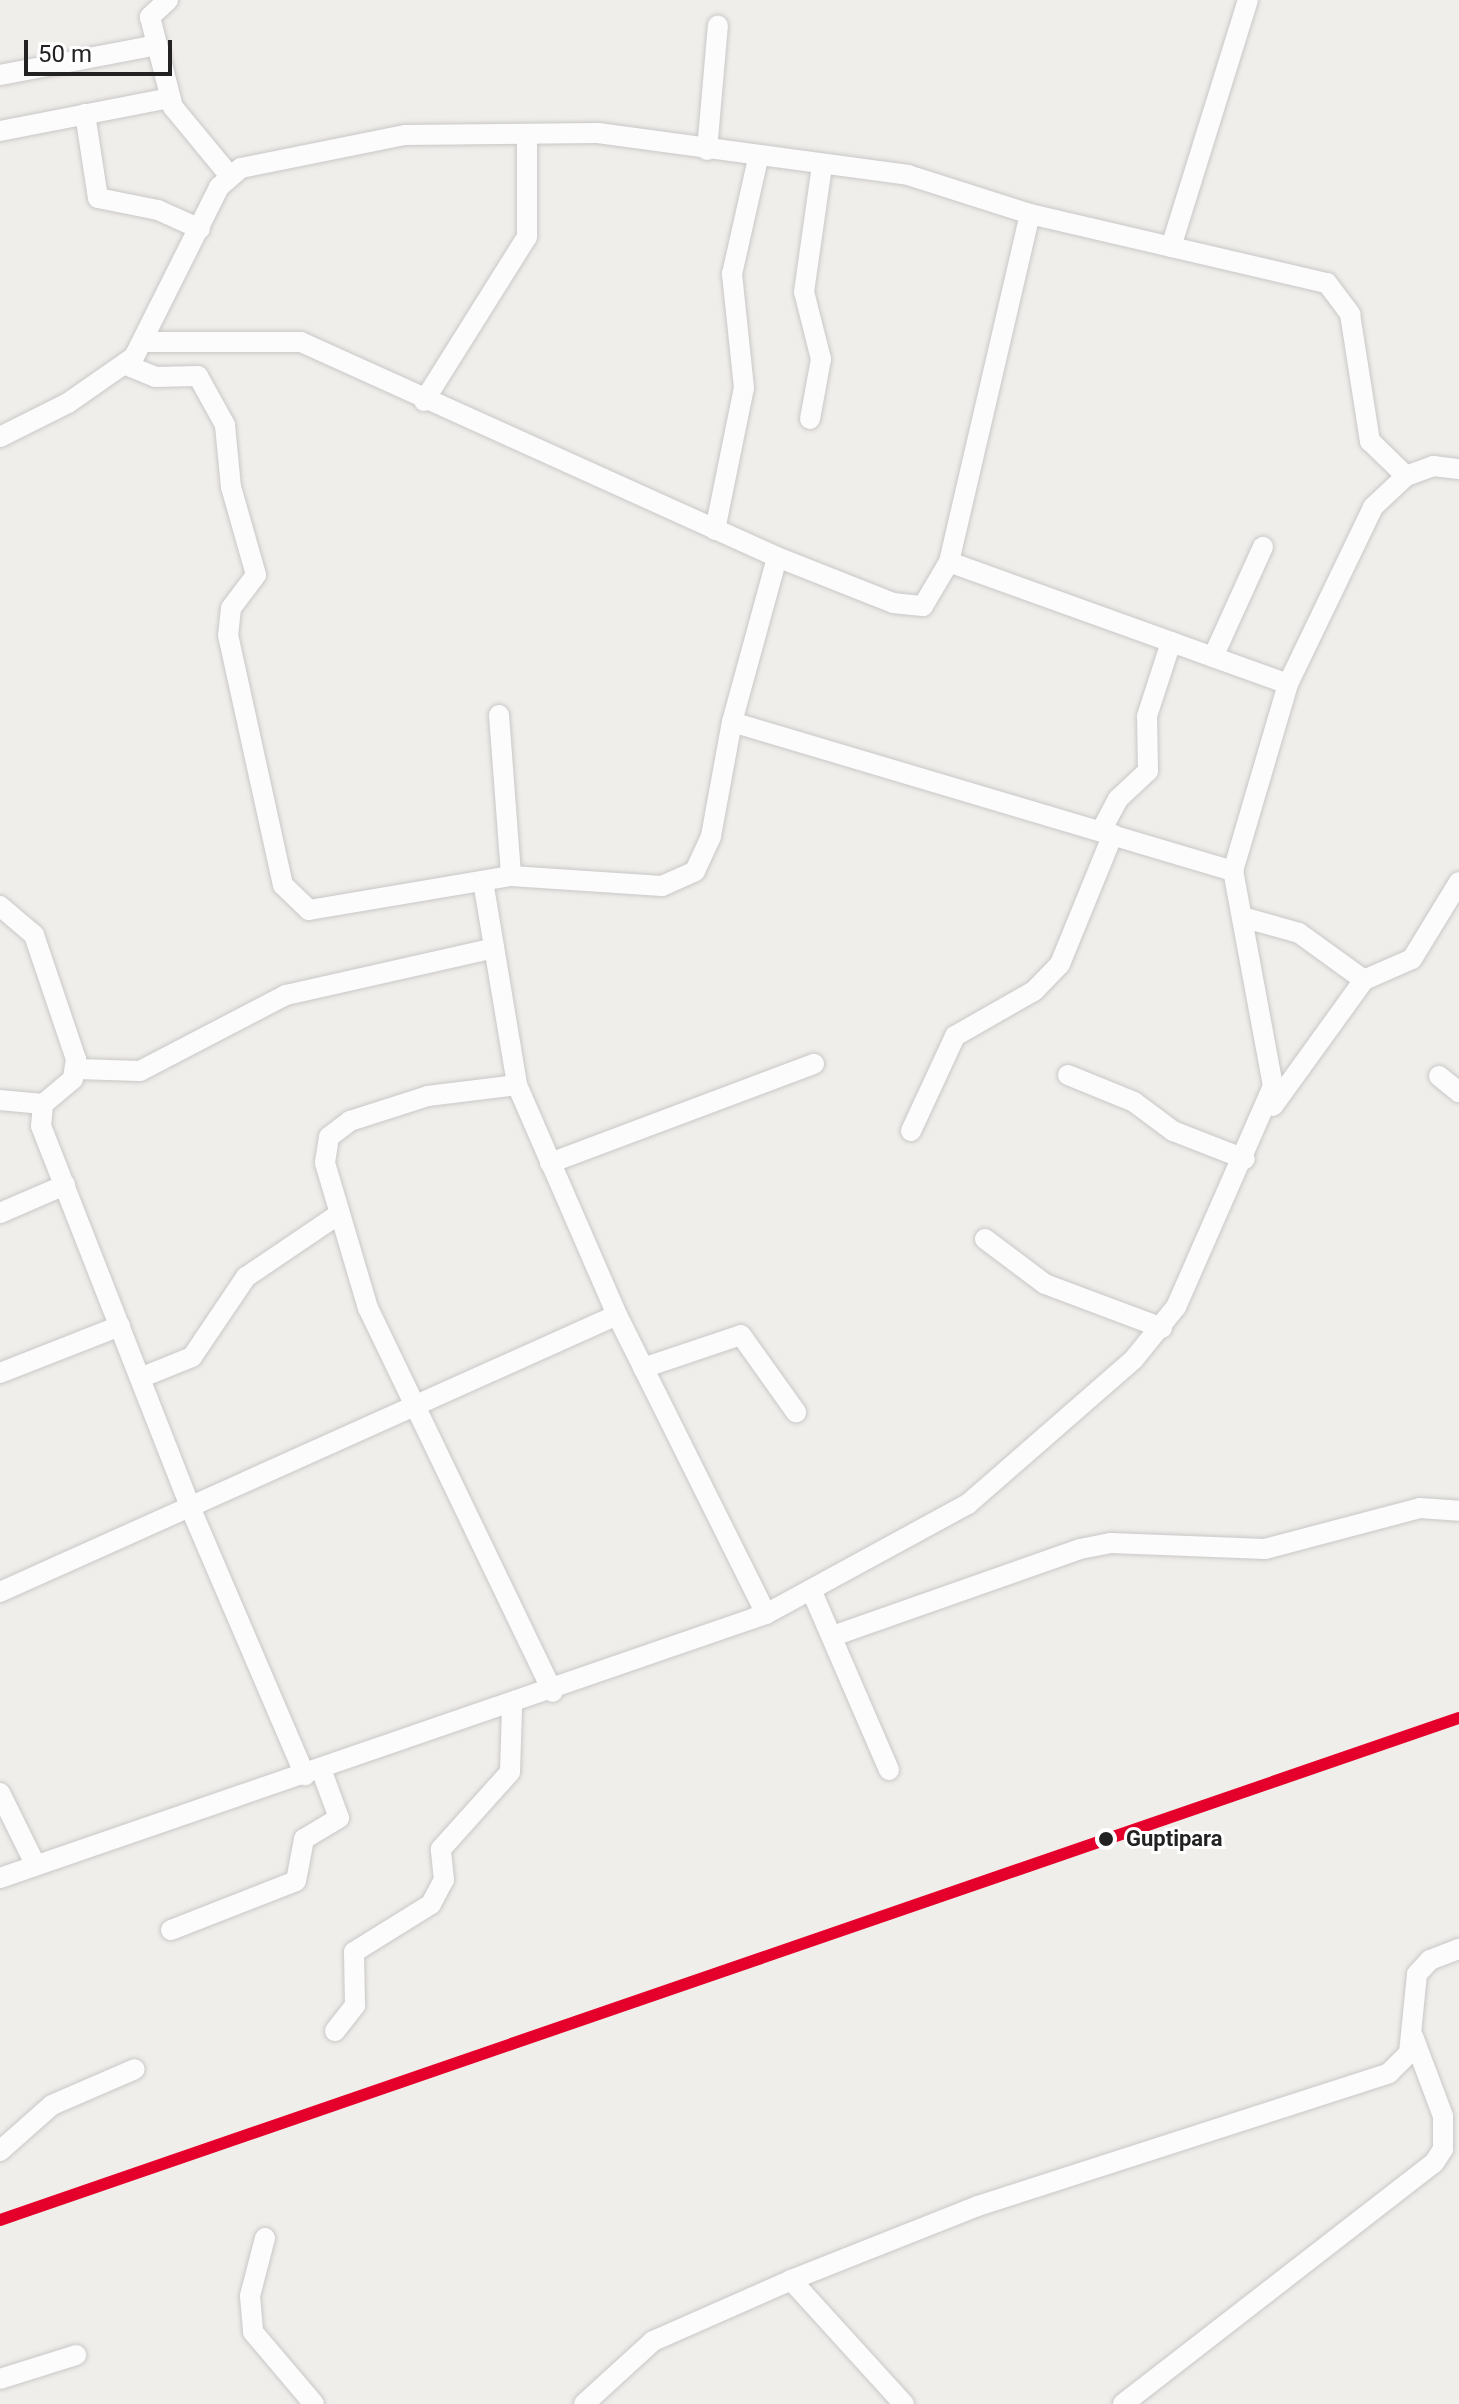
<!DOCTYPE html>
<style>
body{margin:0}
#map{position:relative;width:1459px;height:2404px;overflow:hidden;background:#f0eeeb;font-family:Roboto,sans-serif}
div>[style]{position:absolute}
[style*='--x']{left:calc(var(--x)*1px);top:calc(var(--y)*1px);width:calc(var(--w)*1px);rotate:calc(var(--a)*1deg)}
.roads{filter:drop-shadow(0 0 2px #c9c8c7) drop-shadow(0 0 2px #c9c8c7)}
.minor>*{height:20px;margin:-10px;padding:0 10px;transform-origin:10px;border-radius:10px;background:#fdfcfc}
.rail-1>*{height:12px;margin:-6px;padding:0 6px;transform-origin:6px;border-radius:6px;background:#e4002b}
.dots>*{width:22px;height:22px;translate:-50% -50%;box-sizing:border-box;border:4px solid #fff;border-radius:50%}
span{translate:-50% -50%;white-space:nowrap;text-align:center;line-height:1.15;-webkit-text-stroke:6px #fff;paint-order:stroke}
.stop-label{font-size:22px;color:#222;font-weight:700}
.left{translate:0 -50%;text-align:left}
.scale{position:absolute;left:24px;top:40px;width:148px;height:36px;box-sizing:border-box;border:4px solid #222;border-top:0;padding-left:10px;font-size:24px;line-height:28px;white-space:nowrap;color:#222;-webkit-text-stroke:6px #fff;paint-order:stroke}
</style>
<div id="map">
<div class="roads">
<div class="minor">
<div style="--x:168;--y:0;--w:25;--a:137"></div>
<div style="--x:150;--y:17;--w:93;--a:75.7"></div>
<div style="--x:173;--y:107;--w:88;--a:50.5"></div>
<div style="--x:0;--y:75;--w:160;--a:-10.8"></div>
<div style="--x:85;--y:114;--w:85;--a:81.2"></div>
<div style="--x:98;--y:198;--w:61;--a:11.3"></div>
<div style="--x:158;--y:210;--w:46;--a:24.3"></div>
<div style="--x:0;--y:131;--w:173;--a:-11"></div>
<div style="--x:707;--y:150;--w:125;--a:-85"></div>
<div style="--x:1171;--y:247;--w:259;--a:-72.7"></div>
<div style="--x:146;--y:342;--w:155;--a:0"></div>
<div style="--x:301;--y:342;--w:522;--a:24.31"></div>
<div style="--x:777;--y:557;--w:125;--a:21.6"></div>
<div style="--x:893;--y:603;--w:30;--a:6"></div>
<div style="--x:923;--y:606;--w:51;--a:-59.4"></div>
<div style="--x:949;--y:562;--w:357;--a:-76.9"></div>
<div style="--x:126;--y:365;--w:31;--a:22"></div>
<div style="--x:155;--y:377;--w:43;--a:-1.3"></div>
<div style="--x:198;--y:376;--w:56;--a:61.1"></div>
<div style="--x:225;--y:425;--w:62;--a:84.5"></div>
<div style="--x:231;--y:487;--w:91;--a:74.1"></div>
<div style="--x:256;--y:575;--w:41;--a:127.1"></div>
<div style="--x:231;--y:608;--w:27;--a:96"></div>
<div style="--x:228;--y:635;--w:256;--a:77.6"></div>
<div style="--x:283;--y:885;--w:36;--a:44"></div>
<div style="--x:309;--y:910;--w:205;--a:-9.6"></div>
<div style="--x:511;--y:876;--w:151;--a:3.8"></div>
<div style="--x:662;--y:886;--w:36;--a:-24"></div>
<div style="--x:695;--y:871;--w:38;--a:-65"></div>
<div style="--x:711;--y:836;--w:116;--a:-79.6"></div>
<div style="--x:732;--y:722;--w:171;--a:-74.7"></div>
<div style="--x:424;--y:401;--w:194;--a:-57.9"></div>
<div style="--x:527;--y:237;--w:103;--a:-90"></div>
<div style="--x:810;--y:419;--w:61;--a:-79.6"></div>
<div style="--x:821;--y:359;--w:69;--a:-104.2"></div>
<div style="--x:804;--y:292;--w:128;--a:-81.9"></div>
<div style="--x:0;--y:437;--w:76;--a:-26.6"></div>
<div style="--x:68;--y:403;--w:80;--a:-34.9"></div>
<div style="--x:134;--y:357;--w:190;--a:-63.4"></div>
<div style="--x:219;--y:187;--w:29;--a:-41"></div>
<div style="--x:241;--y:168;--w:167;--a:-11.4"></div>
<div style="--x:405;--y:135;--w:193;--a:-0.6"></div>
<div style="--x:598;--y:133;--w:313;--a:7.7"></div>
<div style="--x:908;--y:175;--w:128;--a:17.7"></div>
<div style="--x:1030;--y:214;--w:305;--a:13.1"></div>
<div style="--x:1327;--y:283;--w:39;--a:53"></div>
<div style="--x:1350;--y:314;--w:129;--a:81.1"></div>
<div style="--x:1370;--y:441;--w:50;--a:44.2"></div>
<div style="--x:715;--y:530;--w:145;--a:-78.5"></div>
<div style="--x:744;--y:388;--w:115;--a:-96"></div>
<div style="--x:732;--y:274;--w:118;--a:-77.3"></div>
<div style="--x:949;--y:562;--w:360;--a:19.8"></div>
<div style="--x:1213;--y:657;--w:121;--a:-65.6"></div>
<div style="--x:499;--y:715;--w:161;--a:85.7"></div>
<div style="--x:732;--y:722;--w:523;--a:16.56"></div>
<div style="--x:1101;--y:831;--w:36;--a:-62"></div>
<div style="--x:1118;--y:799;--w:41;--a:-43"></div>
<div style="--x:1148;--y:771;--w:55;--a:-91"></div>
<div style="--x:1147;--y:716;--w:78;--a:-72"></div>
<div style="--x:483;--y:881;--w:207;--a:80.5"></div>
<div style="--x:517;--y:1085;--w:251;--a:66.5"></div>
<div style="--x:0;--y:906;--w:45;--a:40.5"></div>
<div style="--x:34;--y:935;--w:131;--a:71.3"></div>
<div style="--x:76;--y:1059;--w:20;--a:99"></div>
<div style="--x:73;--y:1079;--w:39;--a:140"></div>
<div style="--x:43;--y:1104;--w:22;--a:95"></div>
<div style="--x:41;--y:1126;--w:409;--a:68.6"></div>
<div style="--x:190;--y:1507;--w:292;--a:66.8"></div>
<div style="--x:1242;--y:917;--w:59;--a:15.7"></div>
<div style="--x:1299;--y:933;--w:80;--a:35.9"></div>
<div style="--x:77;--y:1069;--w:63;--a:1.8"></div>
<div style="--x:140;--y:1071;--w:165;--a:-27.5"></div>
<div style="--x:286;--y:995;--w:213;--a:-12.7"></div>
<div style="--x:1068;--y:1075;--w:71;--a:22.2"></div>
<div style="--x:1134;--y:1102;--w:49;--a:36.6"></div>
<div style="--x:1173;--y:1131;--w:77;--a:21.3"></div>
<div style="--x:1439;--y:1076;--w:26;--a:39"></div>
<div style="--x:517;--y:1085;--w:90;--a:173"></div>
<div style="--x:428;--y:1096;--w:82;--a:162.2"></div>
<div style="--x:350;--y:1121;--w:26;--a:143"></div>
<div style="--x:329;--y:1137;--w:26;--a:99"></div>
<div style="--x:325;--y:1163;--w:151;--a:73.5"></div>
<div style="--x:368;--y:1308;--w:426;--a:64.3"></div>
<div style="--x:0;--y:1100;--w:43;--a:5.3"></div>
<div style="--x:1273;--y:1106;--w:155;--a:-54.2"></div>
<div style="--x:1364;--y:980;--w:52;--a:-23.6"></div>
<div style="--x:1412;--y:959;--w:90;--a:-58.6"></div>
<div style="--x:911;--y:1131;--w:105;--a:-65.1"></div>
<div style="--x:955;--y:1036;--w:91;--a:-29.7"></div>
<div style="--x:1034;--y:991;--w:37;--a:-46"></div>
<div style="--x:1060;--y:964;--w:140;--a:-67.8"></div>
<div style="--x:550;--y:1163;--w:282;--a:-20.6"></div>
<div style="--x:0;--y:1213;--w:71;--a:-23.3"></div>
<div style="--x:985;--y:1239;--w:75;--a:36.9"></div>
<div style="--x:1045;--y:1284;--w:125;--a:20.6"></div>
<div style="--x:643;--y:1368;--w:103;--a:-18.6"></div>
<div style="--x:741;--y:1335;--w:95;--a:54.5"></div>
<div style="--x:0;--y:1373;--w:129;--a:-21.4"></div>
<div style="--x:140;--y:1378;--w:56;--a:-22"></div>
<div style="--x:192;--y:1357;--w:97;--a:-56"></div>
<div style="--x:246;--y:1277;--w:112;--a:-34.1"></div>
<div style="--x:0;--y:1592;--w:676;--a:-24.18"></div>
<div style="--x:617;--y:1315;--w:334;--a:63.5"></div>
<div style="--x:812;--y:1592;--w:194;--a:66.6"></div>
<div style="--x:833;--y:1636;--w:262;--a:-19.4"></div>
<div style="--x:1080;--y:1549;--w:32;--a:-11"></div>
<div style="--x:1111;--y:1543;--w:154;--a:2.2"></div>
<div style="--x:1265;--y:1549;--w:160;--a:-14.8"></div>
<div style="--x:1420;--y:1508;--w:39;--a:4"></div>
<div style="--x:0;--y:1793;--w:81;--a:63.7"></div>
<div style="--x:0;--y:1878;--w:810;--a:-19.02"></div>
<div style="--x:766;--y:1614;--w:230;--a:-28.6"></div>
<div style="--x:968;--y:1504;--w:220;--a:-41.1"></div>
<div style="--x:1134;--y:1359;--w:67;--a:-51.1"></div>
<div style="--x:1176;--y:1307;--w:241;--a:-66.3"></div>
<div style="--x:1273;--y:1086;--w:219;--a:-100.5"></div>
<div style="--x:1233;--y:871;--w:195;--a:-73.6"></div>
<div style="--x:1288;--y:684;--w:196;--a:-64.3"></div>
<div style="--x:1373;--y:507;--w:45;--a:-43.2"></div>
<div style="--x:1406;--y:476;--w:29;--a:-20"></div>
<div style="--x:1433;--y:466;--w:26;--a:7"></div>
<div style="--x:171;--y:1930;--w:134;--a:-21.4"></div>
<div style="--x:296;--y:1881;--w:43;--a:-79.2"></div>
<div style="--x:304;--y:1839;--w:41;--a:-31"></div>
<div style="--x:339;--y:1818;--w:52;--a:-110.2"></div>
<div style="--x:335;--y:2031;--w:33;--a:-52"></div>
<div style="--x:355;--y:2005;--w:53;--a:-91.1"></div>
<div style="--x:354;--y:1952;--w:91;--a:-31.9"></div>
<div style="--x:431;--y:1904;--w:27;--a:-62"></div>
<div style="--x:444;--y:1880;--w:31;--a:-96"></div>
<div style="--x:441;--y:1849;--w:103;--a:-48.1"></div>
<div style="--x:510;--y:1772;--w:65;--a:-88.2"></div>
<div style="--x:0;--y:2151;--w:69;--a:-41.5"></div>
<div style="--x:52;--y:2105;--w:90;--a:-23.4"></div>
<div style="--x:265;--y:2238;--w:60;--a:104.5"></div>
<div style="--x:250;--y:2296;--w:36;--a:85"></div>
<div style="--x:253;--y:2332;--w:94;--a:49.7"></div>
<div style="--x:791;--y:2280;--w:168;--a:47.7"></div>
<div style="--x:0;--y:2379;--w:80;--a:-17.5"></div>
<div style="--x:584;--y:2404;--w:93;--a:-42.4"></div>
<div style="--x:653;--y:2341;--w:151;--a:-23.8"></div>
<div style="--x:791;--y:2280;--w:201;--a:-21.6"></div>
<div style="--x:978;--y:2206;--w:432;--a:-17.9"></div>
<div style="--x:1389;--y:2073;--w:28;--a:-45"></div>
<div style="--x:1409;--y:2053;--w:79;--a:-84.2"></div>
<div style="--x:1417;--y:1974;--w:19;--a:-47"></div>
<div style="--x:1430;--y:1960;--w:31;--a:-21"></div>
<div style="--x:1123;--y:2404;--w:393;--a:-37.8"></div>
<div style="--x:1434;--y:2163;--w:17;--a:-57"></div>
<div style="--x:1443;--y:2149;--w:33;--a:-90"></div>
<div style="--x:1443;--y:2116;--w:85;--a:-110.6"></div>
</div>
</div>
<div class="rail-1">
<div style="--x:0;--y:2220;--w:1543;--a:-18.99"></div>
</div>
<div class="dots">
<div style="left:1106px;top:1839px;background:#222"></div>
</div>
<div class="stop-label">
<span class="left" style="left:1126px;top:1839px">Guptipara</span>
</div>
<div class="scale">50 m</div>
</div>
